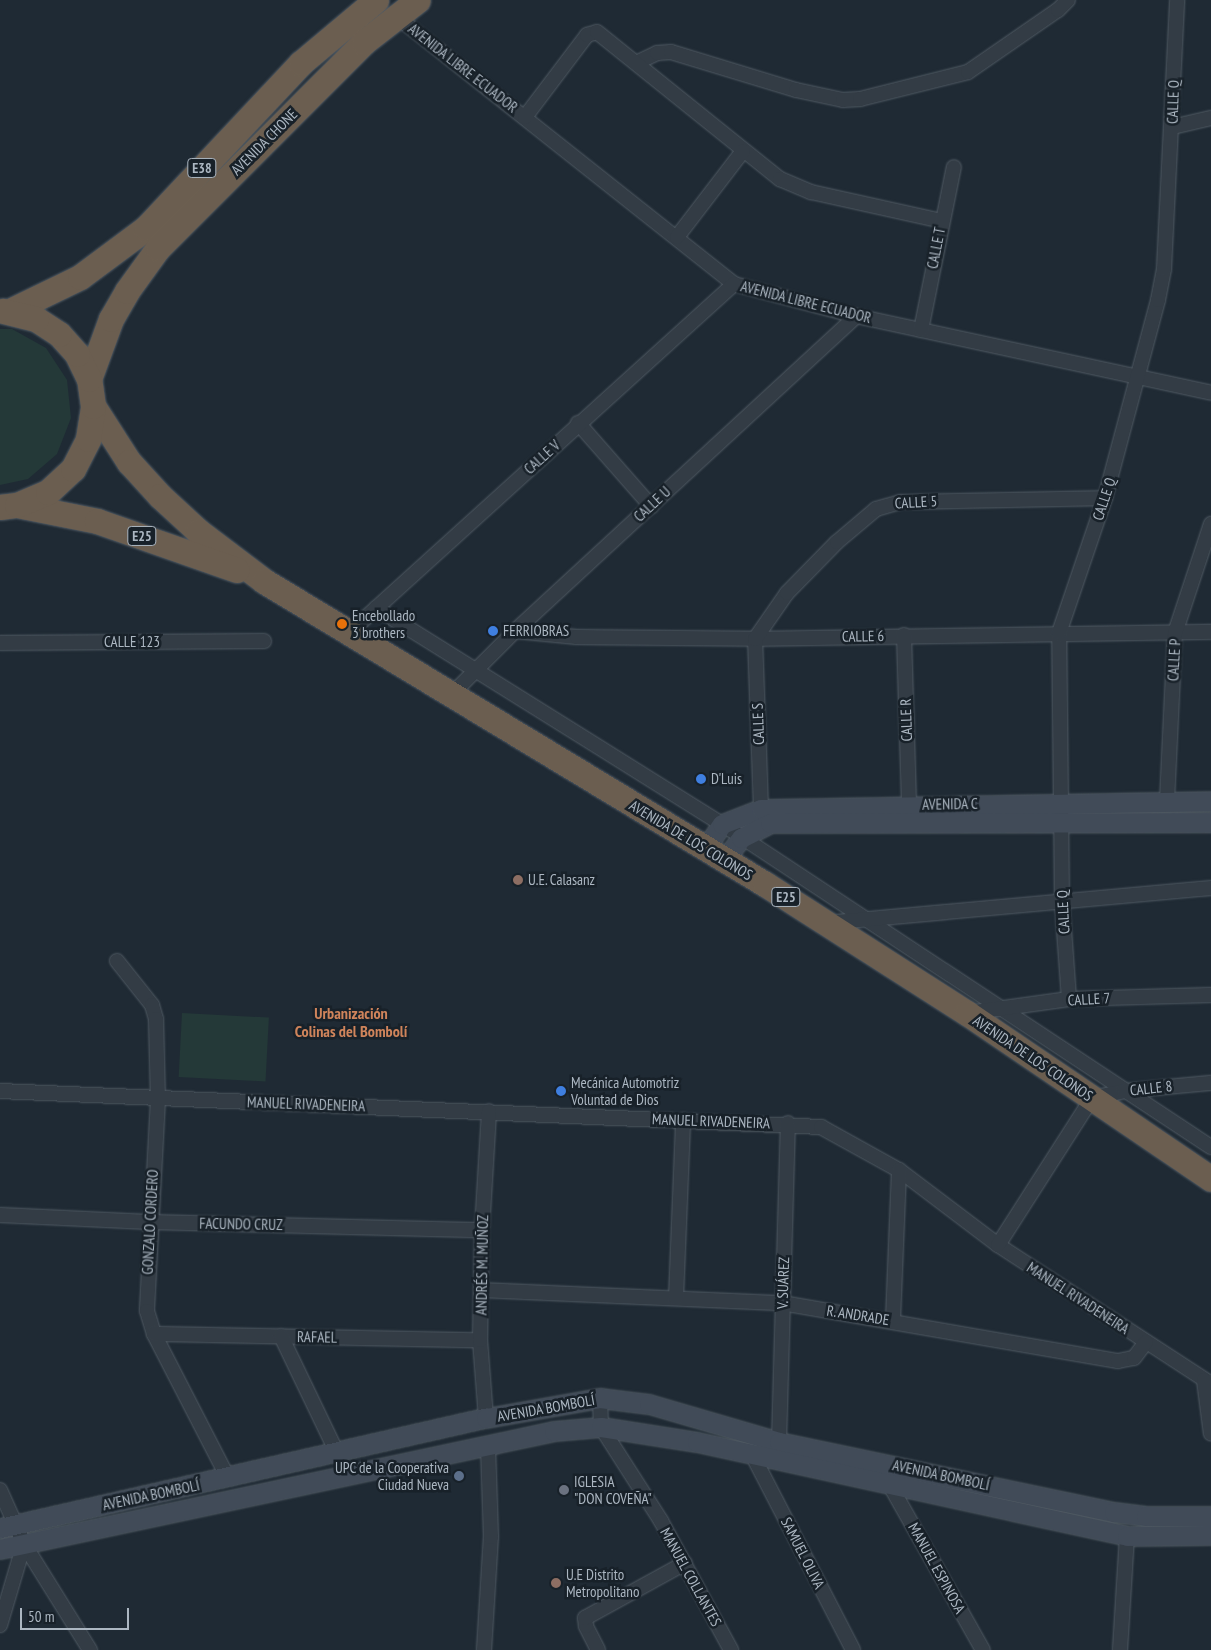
<!DOCTYPE html>
<meta charset="utf-8">
<style>
body{margin:0}
#map{position:relative;width:1211px;height:1650px;overflow:hidden;background:#1f2a34;font-family:"PT Sans Narrow",sans-serif}
div>[style]{position:absolute}
[style*='--x']{left:calc(var(--x)*1px);top:calc(var(--y)*1px);width:calc(var(--w)*1px);rotate:calc(var(--a)*1deg)}
.green>*{inset:0;background:#243938;transform-origin:0 0}
.roads{filter:drop-shadow(0 0 1px #505a63) drop-shadow(0 0 1px #505a63)}
.street>*{height:14px;margin:-7px;padding:0 7px;transform-origin:7px;border-radius:7px;background:#333c45}
.secondary>*{height:19px;margin:-9.5px;padding:0 9.5px;transform-origin:9.5px;border-radius:9.5px;background:#414b58}
.highway>*{height:25px;margin:-12.5px;padding:0 12.5px;transform-origin:12.5px;border-radius:12.5px;background:#6b5e50}
.dots>*{width:14px;height:14px;translate:-50% -50%;box-sizing:border-box;border:2px solid #182129;border-radius:50%}
span{translate:-50% -50%;white-space:nowrap;text-align:center;line-height:1.15;-webkit-text-stroke:5px #182129;paint-order:stroke}
.shield-label span{padding:1px 4px;background:#182129;border:1px solid;border-radius:4px;-webkit-text-stroke-width:0}
.shield-label{font-size:14px;color:#acb7c2;font-weight:700}
.street-label{font-size:15px;color:#acb7c2}
.poi-label{font-size:15px;color:#acb7c2}
.left{translate:0 -50%;text-align:left}
.right{translate:-100% -50%;text-align:right}
.neighbourhood-label{font-size:16px;color:#cf845b;font-weight:700}
.scale{position:absolute;left:20px;top:1608px;width:109px;height:22px;box-sizing:border-box;border:2px solid #acb7c2;border-top:0;padding-left:6px;font-size:15px;line-height:18px;white-space:nowrap;color:#acb7c2;-webkit-text-stroke:4px #182129;paint-order:stroke}
</style>
<div id="map">
<div class="green">
<div style="clip-path:polygon(0 329px,12px 329px,46px 348px,67px 380px,71px 418px,57px 454px,28px 479px,0 485px)"></div>
<div style="left:182px;top:1013px;width:87px;height:64px;rotate:3deg"></div>
</div>
<div class="roads">
<div class="street">
<div style="--x:396;--y:16;--w:431;--a:38.4"></div>
<div style="--x:734;--y:284;--w:126;--a:14.7"></div>
<div style="--x:856;--y:316;--w:363;--a:12.2"></div>
<div style="--x:638;--y:62;--w:21;--a:-25"></div>
<div style="--x:657;--y:53;--w:14;--a:-4"></div>
<div style="--x:671;--y:52;--w:131;--a:16.9"></div>
<div style="--x:796;--y:90;--w:48;--a:12"></div>
<div style="--x:843;--y:100;--w:17;--a:-3"></div>
<div style="--x:860;--y:99;--w:111;--a:-14"></div>
<div style="--x:968;--y:72;--w:109;--a:-34.6"></div>
<div style="--x:1058;--y:10;--w:14;--a:-45"></div>
<div style="--x:525;--y:117;--w:103;--a:-52.9"></div>
<div style="--x:587;--y:35;--w:10;--a:-17"></div>
<div style="--x:597;--y:32;--w:235;--a:38.8"></div>
<div style="--x:780;--y:179;--w:34;--a:23"></div>
<div style="--x:811;--y:192;--w:134;--a:12.5"></div>
<div style="--x:1172;--y:127;--w:40;--a:-13"></div>
<div style="--x:677;--y:237;--w:108;--a:-52.5"></div>
<div style="--x:921;--y:330;--w:166;--a:-78.6"></div>
<div style="--x:578;--y:423;--w:111;--a:48.7"></div>
<div style="--x:376;--y:608;--w:408;--a:32"></div>
<div style="--x:722;--y:824;--w:586;--a:33.45"></div>
<div style="--x:351;--y:631;--w:517;--a:-42.18"></div>
<div style="--x:515;--y:631;--w:62;--a:5.5"></div>
<div style="--x:577;--y:637;--w:178;--a:0.6"></div>
<div style="--x:755;--y:639;--w:456;--a:-0.9"></div>
<div style="--x:904;--y:635;--w:170;--a:88.3"></div>
<div style="--x:0;--y:643;--w:264;--a:-0.4"></div>
<div style="--x:451;--y:695;--w:91;--a:-45"></div>
<div style="--x:515;--y:631;--w:464;--a:-42.7"></div>
<div style="--x:1167;--y:801;--w:168;--a:-87.3"></div>
<div style="--x:1175;--y:633;--w:115;--a:-71.7"></div>
<div style="--x:761;--y:809;--w:170;--a:-92"></div>
<div style="--x:755;--y:639;--w:56;--a:-55.2"></div>
<div style="--x:787;--y:593;--w:71;--a:-45.6"></div>
<div style="--x:837;--y:542;--w:51;--a:-40.2"></div>
<div style="--x:876;--y:509;--w:25;--a:-16"></div>
<div style="--x:900;--y:502;--w:205;--a:-1.1"></div>
<div style="--x:826;--y:923;--w:387;--a:-5.2"></div>
<div style="--x:117;--y:961;--w:56;--a:51.5"></div>
<div style="--x:152;--y:1005;--w:15;--a:74"></div>
<div style="--x:156;--y:1019;--w:80;--a:88.6"></div>
<div style="--x:158;--y:1099;--w:212;--a:93"></div>
<div style="--x:147;--y:1311;--w:24;--a:73"></div>
<div style="--x:154;--y:1334;--w:162;--a:62.8"></div>
<div style="--x:1069;--y:999;--w:98;--a:-94.1"></div>
<div style="--x:1062;--y:901;--w:268;--a:-90.6"></div>
<div style="--x:1059;--y:633;--w:143;--a:-71.2"></div>
<div style="--x:1105;--y:498;--w:205;--a:-75"></div>
<div style="--x:1158;--y:300;--w:32;--a:-79"></div>
<div style="--x:1164;--y:269;--w:269;--a:-87.2"></div>
<div style="--x:968;--y:1013;--w:102;--a:-7.9"></div>
<div style="--x:1069;--y:999;--w:142;--a:-1.6"></div>
<div style="--x:0;--y:1091;--w:822;--a:2.51"></div>
<div style="--x:821;--y:1127;--w:89;--a:28.9"></div>
<div style="--x:899;--y:1170;--w:124;--a:37.1"></div>
<div style="--x:998;--y:1245;--w:254;--a:33.1"></div>
<div style="--x:0;--y:1215;--w:149;--a:2.7"></div>
<div style="--x:149;--y:1222;--w:333;--a:1.4"></div>
<div style="--x:998;--y:1245;--w:174;--a:-57.4"></div>
<div style="--x:1092;--y:1098;--w:33;--a:-12"></div>
<div style="--x:1124;--y:1091;--w:87;--a:-5.3"></div>
<div style="--x:481;--y:1290;--w:301;--a:2.5"></div>
<div style="--x:782;--y:1303;--w:341;--a:9.8"></div>
<div style="--x:1118;--y:1361;--w:16;--a:-11"></div>
<div style="--x:1134;--y:1358;--w:20;--a:-53"></div>
<div style="--x:676;--y:1298;--w:178;--a:-87.7"></div>
<div style="--x:893;--y:1320;--w:150;--a:-87.7"></div>
<div style="--x:154;--y:1334;--w:326;--a:1.1"></div>
<div style="--x:281;--y:1336;--w:130;--a:64.4"></div>
<div style="--x:1204;--y:1380;--w:54;--a:82.6"></div>
<div style="--x:600;--y:1398;--w:29;--a:88"></div>
<div style="--x:601;--y:1427;--w:112;--a:57.4"></div>
<div style="--x:661;--y:1521;--w:147;--a:61.5"></div>
<div style="--x:486;--y:1418;--w:78;--a:-94.4"></div>
<div style="--x:480;--y:1340;--w:110;--a:-89"></div>
<div style="--x:482;--y:1230;--w:119;--a:-86.6"></div>
<div style="--x:779;--y:1442;--w:319;--a:-88.4"></div>
<div style="--x:753;--y:1456;--w:218;--a:62.7"></div>
<div style="--x:891;--y:1487;--w:187;--a:60.6"></div>
<div style="--x:0;--y:1490;--w:59;--a:66"></div>
<div style="--x:24;--y:1544;--w:125;--a:58.1"></div>
<div style="--x:0;--y:1625;--w:84;--a:-73.5"></div>
<div style="--x:484;--y:1650;--w:113;--a:-86.5"></div>
<div style="--x:491;--y:1537;--w:92;--a:-91.9"></div>
<div style="--x:598;--y:1650;--w:27;--a:-117"></div>
<div style="--x:586;--y:1626;--w:8;--a:-97"></div>
<div style="--x:585;--y:1618;--w:114;--a:-28.8"></div>
<div style="--x:1120;--y:1650;--w:114;--a:-86.5"></div>
</div>
<div class="secondary">
<div style="--x:705;--y:849;--w:30;--a:-56"></div>
<div style="--x:722;--y:824;--w:42;--a:-21"></div>
<div style="--x:761;--y:809;--w:450;--a:-1"></div>
<div style="--x:724;--y:860;--w:28;--a:-52"></div>
<div style="--x:741;--y:838;--w:33;--a:-27"></div>
<div style="--x:770;--y:823;--w:441;--a:-0.1"></div>
<div style="--x:0;--y:1528;--w:498;--a:-12.8"></div>
<div style="--x:486;--y:1418;--w:116;--a:-10"></div>
<div style="--x:600;--y:1398;--w:49;--a:7"></div>
<div style="--x:649;--y:1404;--w:135;--a:16.3"></div>
<div style="--x:779;--y:1442;--w:342;--a:11.8"></div>
<div style="--x:1114;--y:1512;--w:32;--a:7"></div>
<div style="--x:1146;--y:1516;--w:65;--a:0"></div>
<div style="--x:0;--y:1549;--w:566;--a:-12.02"></div>
<div style="--x:554;--y:1431;--w:47;--a:-4.9"></div>
<div style="--x:601;--y:1427;--w:97;--a:8.9"></div>
<div style="--x:697;--y:1442;--w:440;--a:12.3"></div>
<div style="--x:1127;--y:1536;--w:84;--a:-0.7"></div>
</div>
<div class="highway">
<div style="--x:10;--y:311;--w:78;--a:-25.9"></div>
<div style="--x:80;--y:277;--w:82;--a:-36.6"></div>
<div style="--x:146;--y:228;--w:226;--a:-46.8"></div>
<div style="--x:301;--y:63;--w:98;--a:-40"></div>
<div style="--x:89;--y:379;--w:64;--a:-69.9"></div>
<div style="--x:111;--y:319;--w:32;--a:-60"></div>
<div style="--x:127;--y:291;--w:53;--a:-54.2"></div>
<div style="--x:158;--y:248;--w:291;--a:-45"></div>
<div style="--x:364;--y:42;--w:68;--a:-37.9"></div>
<div style="--x:93;--y:406;--w:67;--a:57.3"></div>
<div style="--x:129;--y:462;--w:46;--a:47.6"></div>
<div style="--x:160;--y:496;--w:52;--a:42.6"></div>
<div style="--x:198;--y:531;--w:83;--a:37.1"></div>
<div style="--x:264;--y:581;--w:585;--a:31.17"></div>
<div style="--x:765;--y:884;--w:240;--a:32.6"></div>
<div style="--x:967;--y:1013;--w:295;--a:34.2"></div>
<div style="--x:17;--y:505;--w:82;--a:11.3"></div>
<div style="--x:97;--y:521;--w:148;--a:19.3"></div>
<div style="--x:0;--y:507;--w:17;--a:-7"></div>
<div style="--x:17;--y:505;--w:34;--a:-23"></div>
<div style="--x:48;--y:492;--w:34;--a:-43"></div>
<div style="--x:73;--y:469;--w:34;--a:-63"></div>
<div style="--x:88;--y:439;--w:33;--a:-81"></div>
<div style="--x:93;--y:406;--w:27;--a:-98"></div>
<div style="--x:89;--y:379;--w:28;--a:-116"></div>
<div style="--x:77;--y:354;--w:27;--a:-132"></div>
<div style="--x:59;--y:334;--w:27;--a:-147"></div>
<div style="--x:36;--y:319;--w:34;--a:-166"></div>
</div>
</div>
<div class="dots">
<div style="left:342px;top:624px;background:#e8710a"></div>
<div style="left:493px;top:631px;background:#3f7fe0"></div>
<div style="left:701px;top:779px;background:#3f7fe0"></div>
<div style="left:518px;top:880px;background:#8d6e63"></div>
<div style="left:561px;top:1091px;background:#3f7fe0"></div>
<div style="left:459px;top:1476px;background:#5c6f8a"></div>
<div style="left:564px;top:1490px;background:#6b7280"></div>
<div style="left:556px;top:1583px;background:#8d6e63"></div>
</div>
<div class="shield-label">
<span style="left:202px;top:168px">E38</span>
<span style="left:142px;top:536px">E25</span>
<span style="left:786px;top:897px">E25</span>
</div>
<div class="street-label">
<span style="left:463px;top:68px;rotate:38deg">AVENIDA LIBRE ECUADOR</span>
<span style="left:1173px;top:102px;rotate:-88deg">CALLE Q</span>
<span style="left:264px;top:142px;rotate:-45deg">AVENIDA CHONE</span>
<span style="left:936px;top:248px;rotate:-79deg">CALLE T</span>
<span style="left:806px;top:302px;rotate:14deg">AVENIDA LIBRE ECUADOR</span>
<span style="left:542px;top:457px;rotate:-42deg">CALLE V</span>
<span style="left:1104px;top:499px;rotate:-72deg">CALLE Q</span>
<span style="left:916px;top:502px;rotate:-3deg">CALLE 5</span>
<span style="left:652px;top:504px;rotate:-43deg">CALLE U</span>
<span style="left:863px;top:636px;rotate:-1deg">CALLE 6</span>
<span style="left:132px;top:642px">CALLE 123</span>
<span style="left:1174px;top:660px;rotate:-87deg">CALLE P</span>
<span style="left:906px;top:720px;rotate:-92deg">CALLE R</span>
<span style="left:758px;top:724px;rotate:-92deg">CALLE S</span>
<span style="left:950px;top:804px;rotate:-1deg">AVENIDA C</span>
<span style="left:691px;top:840px;rotate:31deg">AVENIDA DE LOS COLONOS</span>
<span style="left:1063px;top:912px;rotate:-93deg">CALLE Q</span>
<span style="left:1089px;top:999px;rotate:-3deg">CALLE 7</span>
<span style="left:1033px;top:1058px;rotate:34deg">AVENIDA DE LOS COLONOS</span>
<span style="left:1151px;top:1088px;rotate:-6deg">CALLE 8</span>
<span style="left:306px;top:1104px;rotate:2deg">MANUEL RIVADENEIRA</span>
<span style="left:711px;top:1121px;rotate:2deg">MANUEL RIVADENEIRA</span>
<span style="left:150px;top:1222px;rotate:-87deg">GONZALO CORDERO</span>
<span style="left:241px;top:1224px;rotate:1deg">FACUNDO CRUZ</span>
<span style="left:482px;top:1265px;rotate:-89deg">ANDRÉS M. MUÑOZ</span>
<span style="left:783px;top:1283px;rotate:-88deg">V. SUÁREZ</span>
<span style="left:1078px;top:1298px;rotate:33deg">MANUEL RIVADENEIRA</span>
<span style="left:858px;top:1315px;rotate:9deg">R. ANDRADE</span>
<span style="left:317px;top:1337px;rotate:1deg">RAFAEL</span>
<span style="left:546px;top:1408px;rotate:-10deg">AVENIDA BOMBOLÍ</span>
<span style="left:941px;top:1475px;rotate:12deg">AVENIDA BOMBOLÍ</span>
<span style="left:151px;top:1495px;rotate:-12deg">AVENIDA BOMBOLÍ</span>
<span style="left:803px;top:1553px;rotate:63deg">SAMUEL OLIVA</span>
<span style="left:937px;top:1568px;rotate:61deg">MANUEL ESPINOSA</span>
<span style="left:691px;top:1577px;rotate:61deg">MANUEL COLLANTES</span>
</div>
<div class="poi-label">
<span class="left" style="left:352px;top:624px">Encebollado<br>3 brothers</span>
<span class="left" style="left:503px;top:631px">FERRIOBRAS</span>
<span class="left" style="left:711px;top:779px">D'Luis</span>
<span class="left" style="left:528px;top:880px">U.E. Calasanz</span>
<span class="left" style="left:571px;top:1091px">Mecánica Automotriz<br>Voluntad de Dios</span>
<span class="right" style="left:449px;top:1476px">UPC de la Cooperativa<br>Ciudad Nueva</span>
<span class="left" style="left:574px;top:1490px">IGLESIA<br>"DON COVEÑA"</span>
<span class="left" style="left:566px;top:1583px">U.E Distrito<br>Metropolitano</span>
</div>
<div class="neighbourhood-label">
<span style="left:351px;top:1022px">Urbanización<br>Colinas del Bombolí</span>
</div>
<div class="scale">50 m</div>
</div>
